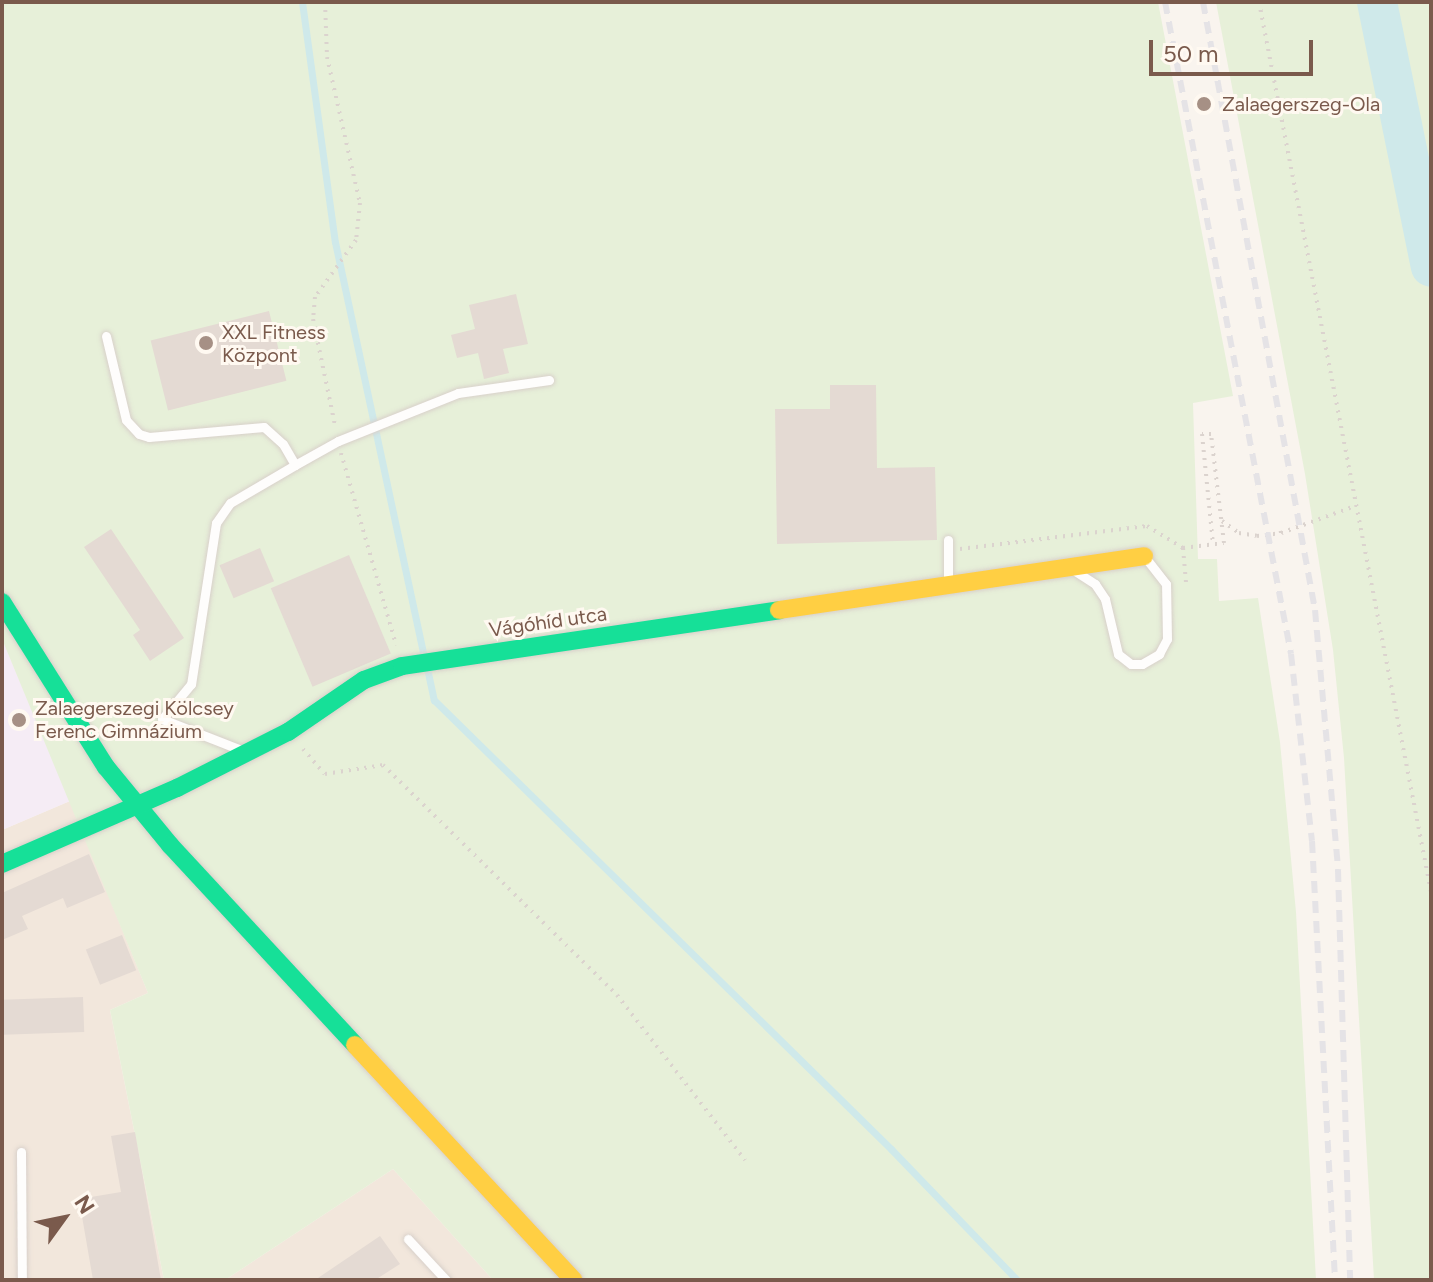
<!DOCTYPE html>
<meta charset="utf-8">
<style>
body{margin:0}
#map{position:relative;width:1433px;height:1282px;overflow:hidden;background:#f9f4ee;font-family:Figtree,sans-serif}
div>[style]{position:absolute}
[style*='--x']{left:calc(var(--x)*1px);top:calc(var(--y)*1px);width:calc(var(--w)*1px);rotate:calc(var(--a)*1deg)}
.residential>*{inset:0;background:#f2e7dc}
.education>*{inset:0;background:#f5ecf5}
.green>*{inset:0;background:#e7f0d9}
.stream>*{height:7px;margin:-3.5px;padding:0 3.5px;transform-origin:3.5px;border-radius:3.5px;background:#cfe9ea}
.river>*{height:40px;margin:-20px;padding:0 20px;transform-origin:20px;border-radius:20px;background:#cfe9ea}
.building>*{inset:0;background:#e4dad3;transform-origin:0 0}
.path>*{height:4px;margin-top:-2px;transform-origin:0;background:repeating-linear-gradient(90deg,#dbd3ce 0 2px,transparent 0 8px)}
.roads{filter:drop-shadow(0 0 2px #d8d0ca) drop-shadow(0 0 2px #d8d0ca)}
.lane>*{height:9px;margin:-4.5px;padding:0 4.5px;transform-origin:4.5px;border-radius:4.5px;background:#fefdfc}
.fast>*{height:18px;margin:-9px;padding:0 9px;transform-origin:9px;border-radius:9px;background:#16e098}
.slow>*{height:18px;margin:-9px;padding:0 9px;transform-origin:9px;border-radius:9px;background:#ffcf43}
.rail>*{height:6px;margin-top:-3px;transform-origin:0;background:repeating-linear-gradient(90deg,#e5e3e6 0 12px,transparent 0 20px)}
.dots>*{width:22px;height:22px;translate:-50% -50%;box-sizing:border-box;border:4px solid #fff9f1;border-radius:50%}
span{translate:-50% -50%;white-space:nowrap;text-align:center;line-height:1.15;-webkit-text-stroke:6px #fff9f1;paint-order:stroke}
.poi-label{font-size:20px;color:#7a5a4c}
.left{translate:0 -50%;text-align:left}
.street-label{font-size:20px;color:#7a5a4c}
.frame{position:absolute;inset:0;border:4px solid #7a5a4c;pointer-events:none}
.north{position:absolute;left:24px;top:1178px;width:80px;height:80px;-webkit-text-stroke:6px #fff9f1;paint-order:stroke;rotate:57deg;font-size:22px;font-weight:700;line-height:32px;text-align:center;color:#7a5a4c}
.north::after{content:'';display:block;margin:auto;width:28px;height:36px;background:#7a5a4c;clip-path:polygon(50% 0,100% 100%,50% 72%,0 100%)}
.scale{position:absolute;left:1149px;top:40px;width:164px;height:36px;box-sizing:border-box;border:4px solid #7a5a4c;border-top:0;padding-left:10px;font-size:24px;line-height:28px;white-space:nowrap;color:#7a5a4c;-webkit-text-stroke:6px #fff9f1;paint-order:stroke}
</style>
<div id="map">
<div class="residential">
<div style="clip-path:polygon(70px 801px,148px 993px,110px 1010px,164px 1280px,2px 1280px,2px 830px)"></div>
<div style="clip-path:polygon(393px 1169px,493px 1280px,225px 1280px)"></div>
</div>
<div class="education">
<div style="clip-path:polygon(2px 639px,70px 801px,2px 830px)"></div>
</div>
<div class="green">
<div style="clip-path:polygon(2px 2px,1158px 2px,1233px 396px,1193px 403px,1198px 559px,1217px 559px,1219px 601px,1258px 598px,1280px 742px,1296px 912px,1316px 1280px,493px 1280px,393px 1169px,225px 1280px,164px 1280px,110px 1010px,148px 993px,2px 639px)"></div>
<div style="clip-path:polygon(1216px 2px,1431px 2px,1431px 1280px,1374px 1280px,1344px 758px,1333px 650px,1305px 474px)"></div>
</div>
<div class="stream">
<div style="--x:302;--y:2;--w:242;--a:82.2"></div>
<div style="--x:335;--y:242;--w:423;--a:77.9"></div>
<div style="--x:427;--y:668;--w:33;--a:78"></div>
<div style="--x:434;--y:700;--w:641;--a:44.49"></div>
<div style="--x:891;--y:1149;--w:182;--a:46.1"></div>
</div>
<div class="river">
<div style="--x:1377;--y:2;--w:270;--a:78.5"></div>
</div>
<div class="building">
<div style="clip-path:polygon(516px 294px,528px 344px,503px 349px,509px 373px,484px 379px,478px 353px,457px 358px,451px 335px,475px 329px,469px 305px)"></div>
<div style="left:269px;top:311px;width:72px;height:122px;rotate:76deg"></div>
<div style="clip-path:polygon(830px 385px,876px 385px,877px 468px,935px 467px,937px 540px,777px 544px,775px 409px,830px 409px)"></div>
<div style="clip-path:polygon(111px 529px,184px 638px,150px 661px,133px 635px,140px 630px,84px 547px)"></div>
<div style="left:260px;top:548px;width:36px;height:44px;rotate:67deg"></div>
<div style="left:349px;top:555px;width:107px;height:85px;rotate:67deg"></div>
<div style="clip-path:polygon(89px 854px,105px 892px,67px 908px,63px 898px,22px 916px,28px 929px,2px 940px,2px 893px)"></div>
<div style="left:122px;top:935px;width:38px;height:39px;rotate:68deg"></div>
<div style="left:83px;top:997px;width:35px;height:81px;rotate:88deg"></div>
<div style="clip-path:polygon(135px 1132px,161px 1280px,93px 1280px,79px 1199px,121px 1192px,111px 1136px)"></div>
<div style="clip-path:polygon(380px 1236px,400px 1264px,375px 1280px,315px 1280px)"></div>
</div>
<div class="path">
<div style="--x:325;--y:2;--w:55;--a:87.9"></div>
<div style="--x:327;--y:57;--w:150;--a:77.3"></div>
<div style="--x:360;--y:203;--w:37;--a:96"></div>
<div style="--x:356;--y:240;--w:70;--a:125.7"></div>
<div style="--x:315;--y:297;--w:22;--a:95"></div>
<div style="--x:313;--y:319;--w:108;--a:78.3"></div>
<div style="--x:1259;--y:2;--w:906;--a:79.06"></div>
<div style="--x:341;--y:453;--w:200;--a:74"></div>
<div style="--x:1222;--y:521;--w:21;--a:35"></div>
<div style="--x:1239;--y:533;--w:18;--a:9"></div>
<div style="--x:1257;--y:536;--w:24;--a:-7"></div>
<div style="--x:1281;--y:533;--w:6;--a:-99"></div>
<div style="--x:1281;--y:533;--w:79;--a:-20"></div>
<div style="--x:1183;--y:548;--w:37;--a:85"></div>
<div style="--x:960;--y:549;--w:188;--a:-7"></div>
<div style="--x:1147;--y:526;--w:42;--a:31.4"></div>
<div style="--x:1183;--y:548;--w:41;--a:-7"></div>
<div style="--x:1224;--y:543;--w:110;--a:-96.8"></div>
<div style="--x:1211;--y:434;--w:9;--a:180"></div>
<div style="--x:1202;--y:434;--w:111;--a:84.3"></div>
<div style="--x:303;--y:749;--w:33;--a:49"></div>
<div style="--x:325;--y:774;--w:59;--a:-8.8"></div>
<div style="--x:383;--y:765;--w:328;--a:44.5"></div>
<div style="--x:617;--y:995;--w:209;--a:52.2"></div>
</div>
<div class="roads">
<div class="lane">
<div style="--x:106;--y:336;--w:86;--a:76.6"></div>
<div style="--x:126;--y:420;--w:19;--a:47"></div>
<div style="--x:139;--y:434;--w:10;--a:17"></div>
<div style="--x:149;--y:437;--w:115;--a:-5"></div>
<div style="--x:264;--y:427;--w:25;--a:42"></div>
<div style="--x:283;--y:444;--w:24;--a:60"></div>
<div style="--x:295;--y:465;--w:75;--a:149.7"></div>
<div style="--x:230;--y:503;--w:24;--a:125"></div>
<div style="--x:216;--y:523;--w:163;--a:98.8"></div>
<div style="--x:191;--y:684;--w:45;--a:129.6"></div>
<div style="--x:162;--y:719;--w:85;--a:21.4"></div>
<div style="--x:295;--y:465;--w:49;--a:-29.2"></div>
<div style="--x:338;--y:441;--w:129;--a:-21.8"></div>
<div style="--x:458;--y:393;--w:92;--a:-8.1"></div>
<div style="--x:1075;--y:571;--w:24;--a:33"></div>
<div style="--x:1095;--y:584;--w:18;--a:56"></div>
<div style="--x:1105;--y:599;--w:57;--a:76.7"></div>
<div style="--x:1118;--y:654;--w:16;--a:38"></div>
<div style="--x:1131;--y:664;--w:11;--a:0"></div>
<div style="--x:1142;--y:664;--w:20;--a:-30"></div>
<div style="--x:1159;--y:654;--w:17;--a:-62"></div>
<div style="--x:1167;--y:639;--w:55;--a:-91"></div>
<div style="--x:1166;--y:584;--w:33;--a:-128"></div>
<div style="--x:948;--y:582;--w:42;--a:-90"></div>
<div style="--x:21;--y:1152;--w:128;--a:89.6"></div>
<div style="--x:408;--y:1239;--w:56;--a:47.2"></div>
</div>
<div class="fast">
<div style="--x:2;--y:602;--w:195;--a:57.8"></div>
<div style="--x:106;--y:767;--w:101;--a:50.6"></div>
<div style="--x:170;--y:845;--w:272;--a:47.2"></div>
<div style="--x:2;--y:864;--w:191;--a:-23.5"></div>
<div style="--x:177;--y:788;--w:124;--a:-26.8"></div>
<div style="--x:288;--y:732;--w:92;--a:-34.4"></div>
<div style="--x:364;--y:680;--w:40;--a:-20.2"></div>
<div style="--x:402;--y:666;--w:381;--a:-8.4"></div>
</div>
<div class="slow">
<div style="--x:779;--y:610;--w:369;--a:-8.4"></div>
<div style="--x:355;--y:1045;--w:321;--a:47.1"></div>
</div>
</div>
<div class="rail">
<div style="--x:1165;--y:2;--w:664;--a:79.06"></div>
<div style="--x:1291;--y:654;--w:188;--a:83.6"></div>
<div style="--x:1312;--y:841;--w:440;--a:87"></div>
<div style="--x:1203;--y:2;--w:618;--a:79.56"></div>
<div style="--x:1315;--y:610;--w:261;--a:84.9"></div>
<div style="--x:1338;--y:870;--w:410;--a:88.3"></div>
</div>
<div class="dots">
<div style="left:1204px;top:104px;background:#a69085"></div>
<div style="left:206px;top:343px;background:#a69085"></div>
<div style="left:19px;top:720px;background:#a69085"></div>
</div>
<div class="poi-label">
<span class="left" style="left:1222px;top:104px">Zalaegerszeg-Ola</span>
<span class="left" style="left:222px;top:344px">XXL Fitness<br>Központ</span>
<span class="left" style="left:35px;top:720px">Zalaegerszegi Kölcsey<br>Ferenc Gimnázium</span>
</div>
<div class="street-label">
<span style="left:548px;top:622px;rotate:-8deg">Vágóhíd utca</span>
</div>
<div class="frame"></div>
<div class="north">N</div>
<div class="scale">50 m</div>
</div>
